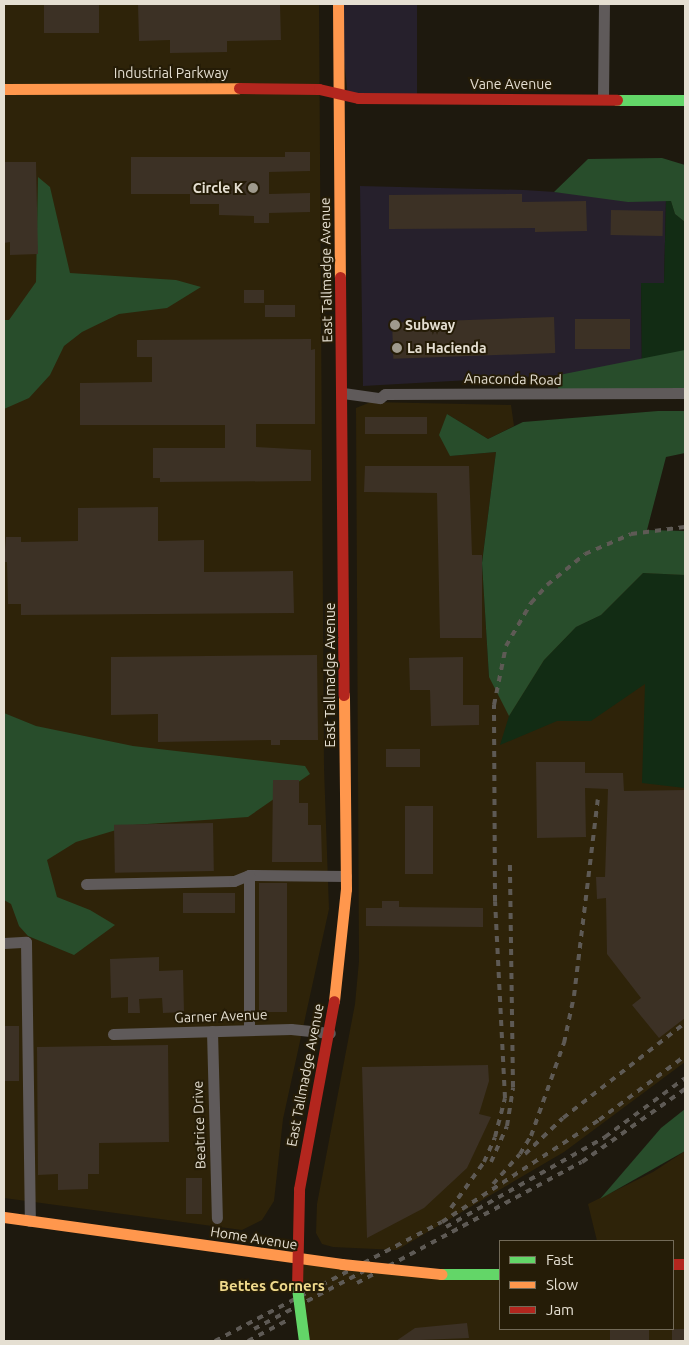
<!DOCTYPE html>
<style>
body{margin:0}
#map{position:relative;width:689px;height:1345px;overflow:hidden;background:#1e190e;font-family:Ubuntu,sans-serif}
div>[style]{position:absolute}
[style*='--x']{left:calc(var(--x)*1px);top:calc(var(--y)*1px);width:calc(var(--w)*1px);rotate:calc(var(--a)*1deg)}
.commercial>*{inset:0;background:#26202c}
.built>*{inset:0;background:#2e2309}
.green>*{inset:0;background:#122c14}
.forest>*{inset:0;background:#284d2b}
.building>*{inset:0;background:#3c3125;transform-origin:0 0}
.street>*{height:11px;margin:-5.5px;padding:0 5.5px;transform-origin:5.5px;border-radius:5.5px;background:#5f5a5a}
.fast>*{height:11px;margin:-5.5px;padding:0 5.5px;transform-origin:5.5px;border-radius:5.5px;background:#63d668}
.slow>*{height:11px;margin:-5.5px;padding:0 5.5px;transform-origin:5.5px;border-radius:5.5px;background:#ff974d}
.jam>*{height:11px;margin:-5.5px;padding:0 5.5px;transform-origin:5.5px;border-radius:5.5px;background:#b3261e}
.rail>*{height:4px;margin-top:-2px;transform-origin:0;background:repeating-linear-gradient(90deg,#5e5a55 0 6px,transparent 0 12px)}
.fast-bridge>*{height:11px;margin:-5.5px;padding:0 5.5px;transform-origin:5.5px;border-radius:5.5px;background:#63d668}
.slow-bridge>*{height:11px;margin:-5.5px;padding:0 5.5px;transform-origin:5.5px;border-radius:5.5px;background:#ff974d}
.dots>*{width:14px;height:14px;translate:-50% -50%;box-sizing:border-box;border:2px solid #251c07;border-radius:50%}
span{translate:-50% -50%;white-space:nowrap;text-align:center;line-height:1.15;-webkit-text-stroke:4px #251c07;paint-order:stroke}
.street-label{font-size:14px;color:#e5dfd2}
.poi-label{font-size:14px;color:#e5dfd2;font-weight:700}
.right{translate:-100% -50%;text-align:right}
.left{translate:0 -50%;text-align:left}
.neighbourhood-label{font-size:15px;color:#f0da8c;font-weight:700}
.frame{position:absolute;inset:0;border:5px solid #e5dfd2;pointer-events:none}
.legend{position:absolute;left:499px;top:1240px;width:175px;height:90px;box-sizing:border-box;background:#251c07;border:1px solid #726a58;margin:0;padding:6px 9px;list-style:none;font-size:15px;color:#e5dfd2}
.legend li{display:flex;align-items:center;gap:10px;height:25px}
.legend b{width:25px;border:1px solid #726a58}
</style>
<div id="map">
<div class="commercial">
<div style="clip-path:polygon(338px 4px,417px 4px,417px 99px,348px 97px)"></div>
<div style="clip-path:polygon(360px 186px,524px 190px,666px 199px,664px 283px,641px 284px,642px 374px,559px 375px,363px 386px)"></div>
</div>
<div class="built">
<div style="clip-path:polygon(4px 4px,319px 4px,324px 768px,329px 909px,283px 1119px,274px 1201px,262px 1220px,242px 1230px,4px 1198px)"></div>
<div style="clip-path:polygon(371px 402px,511px 405px,514px 426px,488px 439px,447px 414px,450px 456px,496px 452px,482px 563px,489px 677px,601px 615px,643px 573px,685px 575px,685px 1062px,564px 1152px,397px 1250px,333px 1247px,322px 1244px,316px 1233px,317px 1204px,355px 1004px,359px 961px,356px 408px)"></div>
<div style="clip-path:polygon(685px 1151px,685px 1341px,304px 1341px,296px 1260px,500px 1274px,500px 1329px,673px 1329px,673px 1241px,597px 1241px,588px 1204px,653px 1172px)"></div>
</div>
<div class="green">
<div style="clip-path:polygon(666px 201px,671px 201px,675px 214px,685px 222px,685px 352px,642px 374px,641px 283px,664px 283px)"></div>
<div style="clip-path:polygon(643px 573px,685px 575px,685px 788px,642px 783px,645px 684px,591px 721px,557px 721px,500px 745px,509px 716px,544px 660px,576px 627px,601px 615px)"></div>
</div>
<div class="forest">
<div style="clip-path:polygon(662px 158px,685px 165px,685px 222px,675px 214px,671px 201px,628px 202px,554px 192px,588px 159px)"></div>
<div style="clip-path:polygon(38px 177px,50px 187px,70px 273px,176px 280px,201px 287px,167px 308px,119px 314px,82px 332px,64px 346px,50px 375px,29px 398px,4px 409px,4px 320px,9px 320px,36px 282px)"></div>
<div style="clip-path:polygon(685px 350px,685px 388px,558px 390px,559px 375px)"></div>
<div style="clip-path:polygon(658px 411px,685px 411px,685px 453px,666px 457px,647px 530px,685px 531px,685px 575px,643px 573px,601px 615px,576px 627px,544px 660px,509px 716px,489px 677px,482px 563px,496px 452px,450px 456px,439px 435px,447px 414px,488px 439px,523px 422px)"></div>
<div style="clip-path:polygon(4px 713px,36px 726px,133px 746px,305px 766px,310px 774px,248px 817px,133px 825px,76px 842px,47px 860px,57px 897px,90px 910px,115px 925px,74px 955px,28px 936px,19px 926px,11px 904px,4px 900px)"></div>
<div style="clip-path:polygon(685px 1109px,685px 1151px,600px 1199px,661px 1128px)"></div>
</div>
<div class="building">
<div style="left:44px;top:4px;width:55px;height:29px"></div>
<div style="clip-path:polygon(138px 4px,280px 4px,281px 40px,227px 41px,227px 52px,170px 53px,170px 40px,139px 41px)"></div>
<div style="clip-path:polygon(285px 152px,310px 152px,310px 171px,269px 172px,269px 194px,310px 193px,310px 212px,269px 213px,269px 223px,254px 223px,254px 216px,219px 215px,219px 204px,190px 204px,190px 194px,131px 194px,131px 157px,285px 157px)"></div>
<div style="clip-path:polygon(4px 162px,36px 162px,38px 254px,10px 255px,10px 242px,4px 243px)"></div>
<div style="clip-path:polygon(522px 194px,522px 202px,586px 201px,587px 231px,535px 232px,535px 228px,389px 229px,389px 195px)"></div>
<div style="left:611px;top:210px;width:52px;height:25px;rotate:1deg"></div>
<div style="left:244px;top:290px;width:20px;height:13px"></div>
<div style="left:265px;top:305px;width:30px;height:12px"></div>
<div style="left:554px;top:317px;width:36px;height:162px;rotate:88deg"></div>
<div style="left:630px;top:319px;width:30px;height:55px;rotate:90deg"></div>
<div style="clip-path:polygon(311px 339px,311px 350px,315px 349px,315px 424px,256px 424px,256px 447px,311px 450px,311px 481px,160px 482px,160px 478px,153px 478px,153px 448px,225px 448px,225px 425px,80px 425px,80px 383px,152px 382px,152px 357px,137px 357px,137px 340px)"></div>
<div style="left:365px;top:417px;width:62px;height:17px"></div>
<div style="clip-path:polygon(365px 466px,469px 466px,472px 555px,482px 555px,482px 638px,440px 638px,437px 493px,364px 492px)"></div>
<div style="clip-path:polygon(158px 507px,158px 541px,204px 540px,204px 572px,293px 571px,294px 613px,21px 615px,21px 604px,8px 604px,7px 562px,4px 562px,6px 537px,21px 537px,21px 542px,78px 541px,78px 508px)"></div>
<div style="clip-path:polygon(317px 655px,318px 740px,280px 740px,280px 745px,271px 745px,271px 740px,158px 742px,158px 714px,111px 715px,111px 657px)"></div>
<div style="clip-path:polygon(463px 657px,463px 705px,479px 705px,479px 725px,431px 726px,430px 690px,410px 690px,409px 658px)"></div>
<div style="left:420px;top:749px;width:18px;height:34px;rotate:90deg"></div>
<div style="clip-path:polygon(536px 762px,585px 762px,585px 773px,623px 773px,624px 791px,685px 790px,685px 1018px,659px 1038px,632px 1005px,641px 998px,607px 954px,606px 898px,597px 899px,596px 877px,605px 877px,608px 789px,585px 788px,586px 837px,537px 838px)"></div>
<div style="clip-path:polygon(273px 780px,299px 780px,299px 803px,308px 803px,308px 825px,321px 825px,322px 862px,272px 862px)"></div>
<div style="left:405px;top:806px;width:28px;height:68px"></div>
<div style="left:213px;top:823px;width:48px;height:99px;rotate:89deg"></div>
<div style="left:259px;top:883px;width:28px;height:129px"></div>
<div style="left:235px;top:893px;width:20px;height:52px;rotate:90deg"></div>
<div style="clip-path:polygon(382px 901px,399px 901px,399px 907px,483px 908px,483px 927px,366px 926px,366px 908px,382px 908px)"></div>
<div style="clip-path:polygon(159px 957px,159px 971px,183px 970px,184px 1012px,163px 1013px,162px 998px,139px 999px,140px 1013px,128px 1013px,128px 997px,111px 998px,110px 959px)"></div>
<div style="left:4px;top:1026px;width:15px;height:55px"></div>
<div style="clip-path:polygon(168px 1045px,169px 1142px,99px 1143px,99px 1174px,88px 1174px,88px 1189px,58px 1190px,58px 1174px,38px 1175px,37px 1047px)"></div>
<div style="clip-path:polygon(488px 1065px,489px 1081px,479px 1114px,491px 1117px,467px 1168px,424px 1208px,367px 1238px,362px 1067px)"></div>
<div style="left:186px;top:1178px;width:16px;height:36px"></div>
<div style="clip-path:polygon(467px 1323px,469px 1338px,396px 1341px,415px 1328px)"></div>
<div style="left:610px;top:1329px;width:39px;height:12px"></div>
<div style="left:672px;top:1329px;width:13px;height:12px"></div>
</div>
<div class="street">
<div style="--x:603;--y:99;--w:95;--a:-89.4"></div>
<div style="--x:343;--y:393;--w:37;--a:8"></div>
<div style="--x:380;--y:398;--w:6;--a:-39"></div>
<div style="--x:385;--y:394;--w:300;--a:-0.2"></div>
<div style="--x:86;--y:884;--w:148;--a:-1.2"></div>
<div style="--x:234;--y:881;--w:16;--a:-22"></div>
<div style="--x:249;--y:875;--w:97;--a:0.6"></div>
<div style="--x:4;--y:943;--w:22;--a:-3"></div>
<div style="--x:26;--y:942;--w:279;--a:89.2"></div>
<div style="--x:249;--y:1030;--w:155;--a:-90"></div>
<div style="--x:212;--y:1031;--w:187;--a:88.5"></div>
<div style="--x:113;--y:1034;--w:178;--a:-1.6"></div>
<div style="--x:291;--y:1029;--w:39;--a:6"></div>
</div>
<div class="fast">
<div style="--x:617;--y:100;--w:68;--a:0"></div>
<div style="--x:441;--y:1274;--w:59;--a:0"></div>
</div>
<div class="slow">
<div style="--x:338;--y:4;--w:273;--a:89.6"></div>
<div style="--x:4;--y:89;--w:235;--a:-0.2"></div>
<div style="--x:334;--y:1001;--w:113;--a:-83.9"></div>
<div style="--x:346;--y:889;--w:194;--a:-90.6"></div>
<div style="--x:4;--y:1217;--w:341;--a:7.9"></div>
</div>
<div class="jam">
<div style="--x:239;--y:88;--w:80;--a:0.7"></div>
<div style="--x:319;--y:89;--w:40;--a:13"></div>
<div style="--x:358;--y:98;--w:259;--a:0.4"></div>
<div style="--x:340;--y:277;--w:418;--a:89.5"></div>
<div style="--x:673;--y:1264;--w:12;--a:0"></div>
<div style="--x:297;--y:1288;--w:99;--a:-88.8"></div>
<div style="--x:299;--y:1189;--w:191;--a:-79.5"></div>
</div>
<div class="rail">
<div style="--x:525;--y:1154;--w:52;--a:-43.5"></div>
<div style="--x:563;--y:1118;--w:155;--a:-37.9"></div>
<div style="--x:491;--y:1162;--w:39;--a:-66"></div>
<div style="--x:507;--y:1126;--w:39;--a:-81"></div>
<div style="--x:513;--y:1087;--w:226;--a:-90.8"></div>
<div style="--x:493;--y:1184;--w:40;--a:-48"></div>
<div style="--x:520;--y:1154;--w:21;--a:-59"></div>
<div style="--x:531;--y:1136;--w:99;--a:-70.5"></div>
<div style="--x:564;--y:1043;--w:48;--a:-78"></div>
<div style="--x:574;--y:996;--w:198;--a:-83.1"></div>
<div style="--x:451;--y:1208;--w:57;--a:-54.3"></div>
<div style="--x:484;--y:1162;--w:27;--a:-66"></div>
<div style="--x:495;--y:1137;--w:40;--a:-75.6"></div>
<div style="--x:505;--y:1098;--w:197;--a:-92.9"></div>
<div style="--x:495;--y:901;--w:196;--a:-90.3"></div>
<div style="--x:494;--y:705;--w:60;--a:-78.5"></div>
<div style="--x:506;--y:646;--w:50;--a:-59.8"></div>
<div style="--x:531;--y:603;--w:24;--a:-48"></div>
<div style="--x:547;--y:585;--w:49;--a:-39.2"></div>
<div style="--x:585;--y:554;--w:50;--a:-23.5"></div>
<div style="--x:631;--y:534;--w:54;--a:-7.4"></div>
<div style="--x:446;--y:1227;--w:183;--a:-29.5"></div>
<div style="--x:605;--y:1137;--w:99;--a:-36.4"></div>
<div style="--x:357;--y:1283;--w:255;--a:-28.3"></div>
<div style="--x:582;--y:1162;--w:126;--a:-35.3"></div>
<div style="--x:254;--y:1329;--w:124;--a:-27.8"></div>
<div style="--x:215;--y:1341;--w:256;--a:-27.7"></div>
<div style="--x:442;--y:1222;--w:187;--a:-33"></div>
<div style="--x:599;--y:1120;--w:107;--a:-36.7"></div>
<div style="--x:248;--y:1341;--w:45;--a:-27.7"></div>
</div>
<div class="fast-bridge">
<div style="--x:297;--y:1288;--w:53;--a:82.5"></div>
</div>
<div class="slow-bridge">
<div style="--x:342;--y:1264;--w:100;--a:5.8"></div>
</div>
<div class="dots">
<div style="left:253px;top:188px;background:#9f9a8d"></div>
<div style="left:395px;top:325px;background:#9f9a8d"></div>
<div style="left:397px;top:348px;background:#9f9a8d"></div>
</div>
<div class="street-label">
<span style="left:171px;top:73px">Industrial Parkway</span>
<span style="left:511px;top:84px">Vane Avenue</span>
<span style="left:326px;top:270px;rotate:-91deg">East Tallmadge Avenue</span>
<span style="left:513px;top:379px;rotate:1deg">Anaconda Road</span>
<span style="left:330px;top:675px;rotate:-90deg">East Tallmadge Avenue</span>
<span style="left:221px;top:1016px;rotate:-2deg">Garner Avenue</span>
<span style="left:305px;top:1075px;rotate:-79deg">East Tallmadge Avenue</span>
<span style="left:199px;top:1125px;rotate:-92deg">Beatrice Drive</span>
<span style="left:254px;top:1238px;rotate:9deg">Home Avenue</span>
</div>
<div class="poi-label">
<span class="right" style="left:243px;top:188px">Circle K</span>
<span class="left" style="left:405px;top:325px">Subway</span>
<span class="left" style="left:407px;top:348px">La Hacienda</span>
</div>
<div class="neighbourhood-label">
<span style="left:272px;top:1286px">Bettes Corners</span>
</div>
<div class="frame"></div>
<ul class="legend">
<li><b style="height:6px;background:#63d668"></b>Fast</li>
<li><b style="height:6px;background:#ff974d"></b>Slow</li>
<li><b style="height:6px;background:#b3261e"></b>Jam</li>
</ul>
</div>
